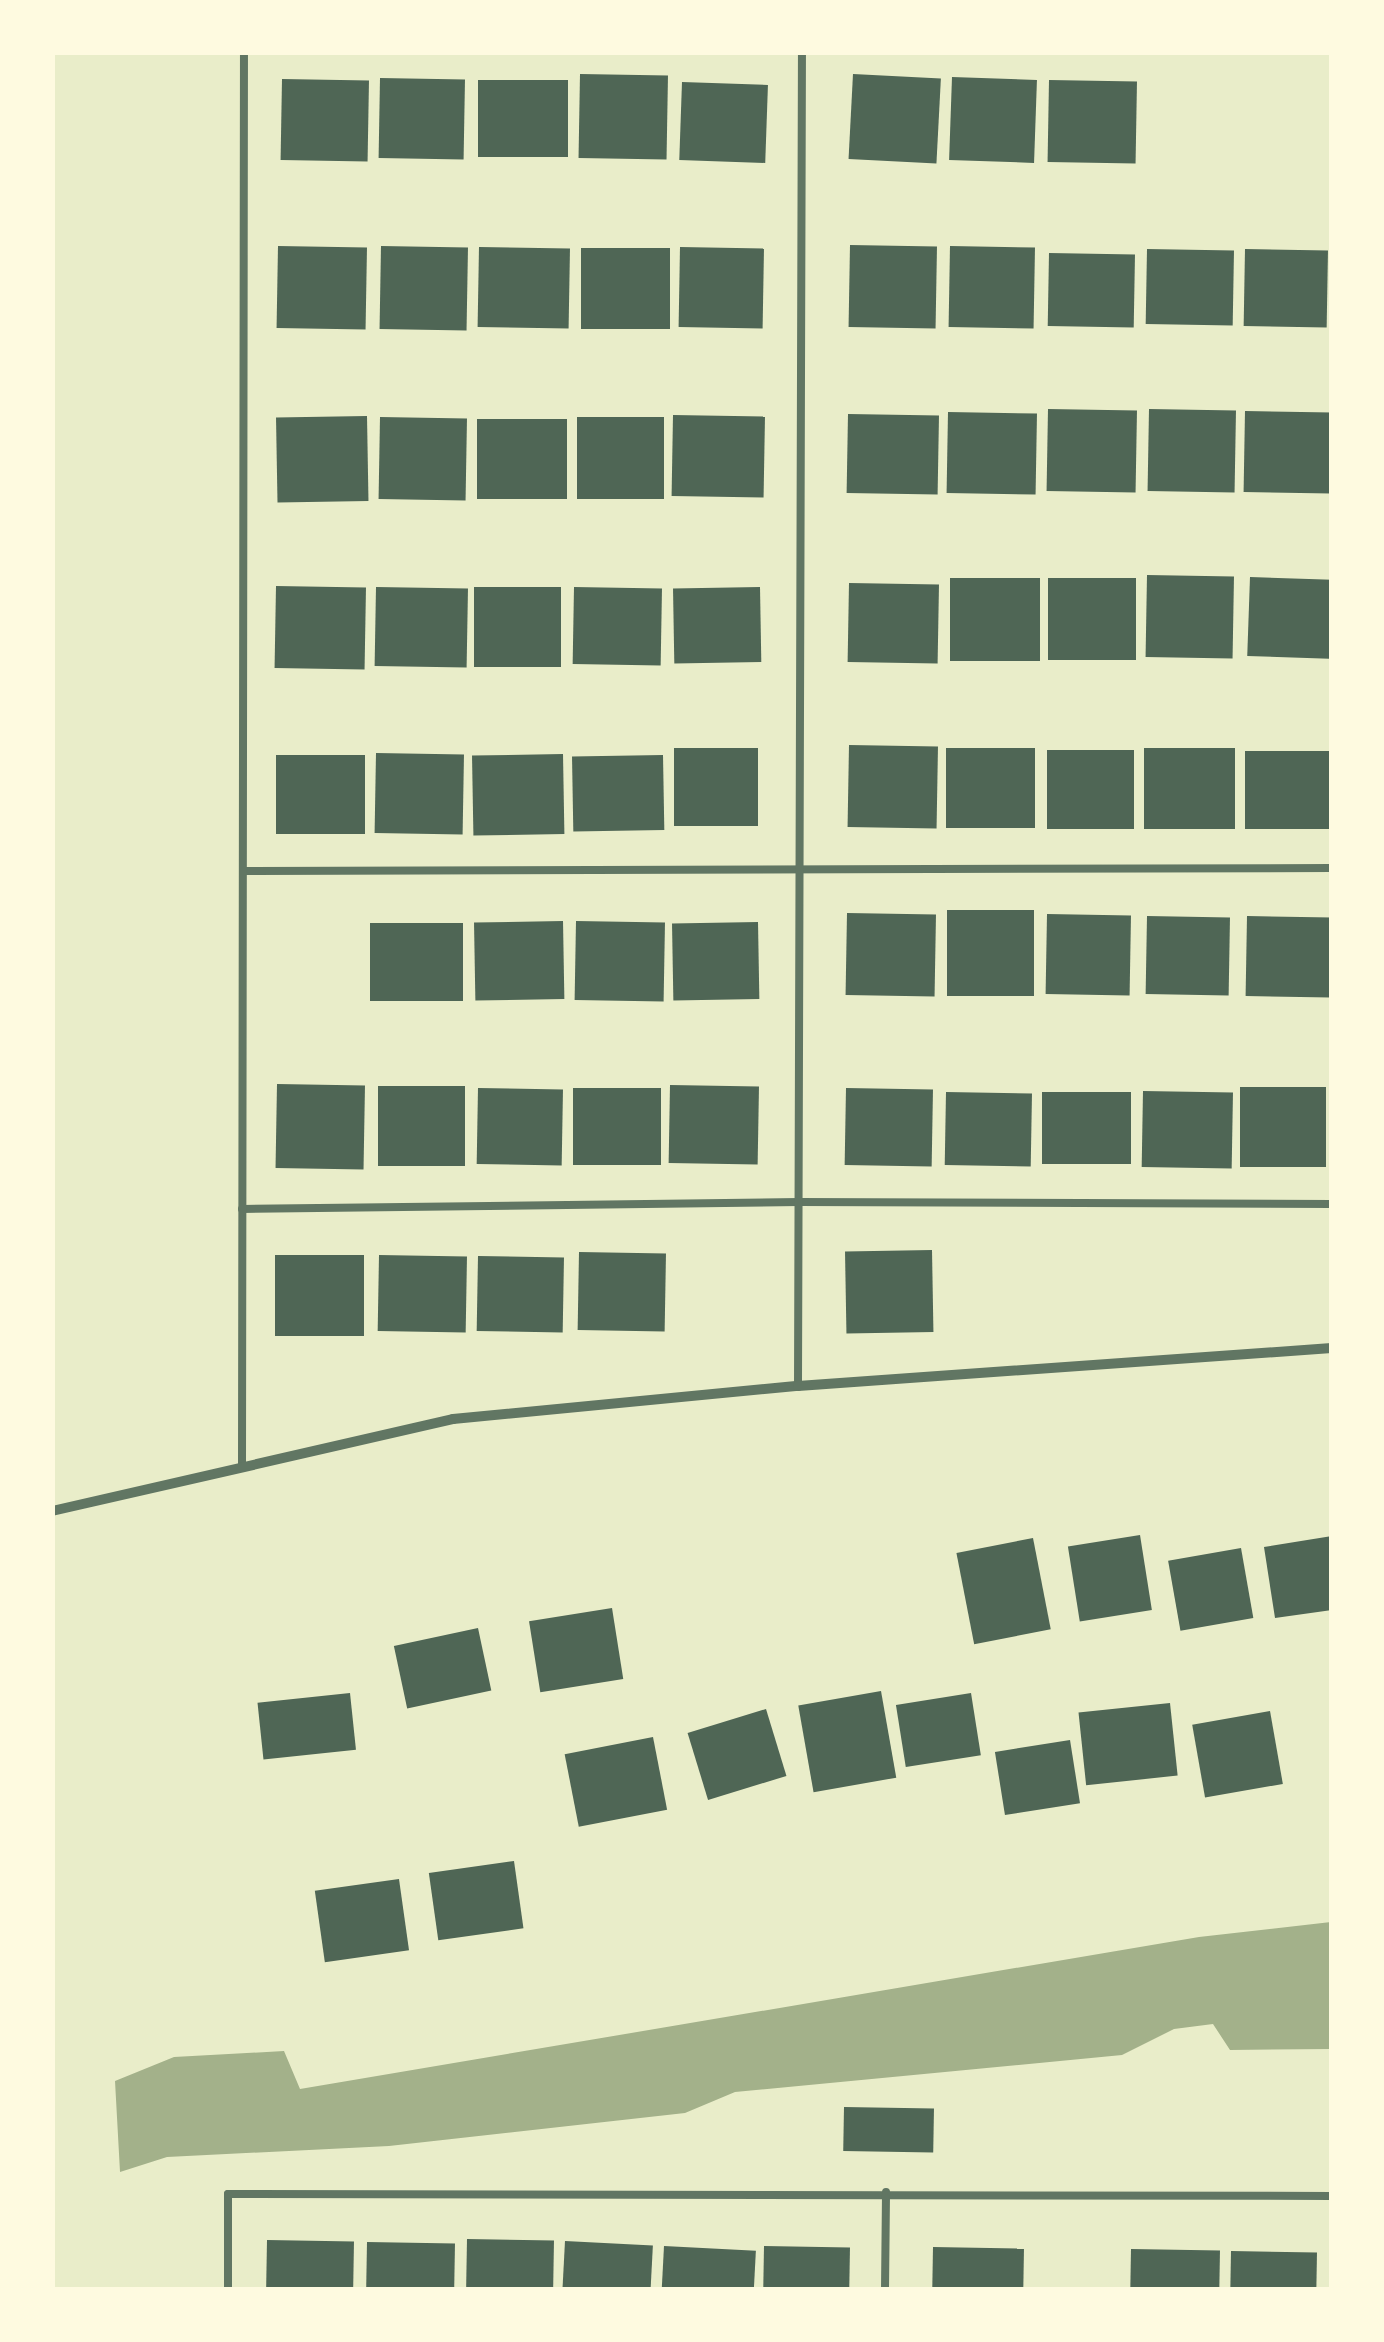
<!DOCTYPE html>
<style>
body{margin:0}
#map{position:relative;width:1384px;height:2342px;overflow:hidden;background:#e9edc9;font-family:Rubik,sans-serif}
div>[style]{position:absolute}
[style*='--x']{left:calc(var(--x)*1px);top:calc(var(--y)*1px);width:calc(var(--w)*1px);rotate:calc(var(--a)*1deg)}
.water>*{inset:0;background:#a3b18a}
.building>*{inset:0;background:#4f6655;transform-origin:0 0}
.service>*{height:8px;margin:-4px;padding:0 4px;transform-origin:4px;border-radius:4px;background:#617663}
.minor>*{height:10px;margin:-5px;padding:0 5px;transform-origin:5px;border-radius:5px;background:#617663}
span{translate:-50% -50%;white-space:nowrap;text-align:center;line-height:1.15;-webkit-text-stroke:8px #fefae0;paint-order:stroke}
.frame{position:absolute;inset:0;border:55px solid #fefae0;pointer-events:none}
</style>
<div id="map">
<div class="water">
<div style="clip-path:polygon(1331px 1922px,1331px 2049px,1230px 2050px,1213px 2024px,1174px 2029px,1122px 2055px,735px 2092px,685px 2113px,389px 2146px,167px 2157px,120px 2172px,115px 2081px,174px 2057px,284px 2051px,300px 2089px,1199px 1937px)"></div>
</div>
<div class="building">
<div style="left:580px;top:74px;width:88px;height:84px;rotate:1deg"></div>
<div style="left:853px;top:74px;width:88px;height:85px;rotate:3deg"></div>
<div style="left:952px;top:77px;width:85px;height:83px;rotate:2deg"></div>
<div style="left:380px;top:78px;width:85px;height:80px;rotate:1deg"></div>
<div style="left:282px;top:79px;width:87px;height:81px;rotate:1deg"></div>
<div style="left:478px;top:80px;width:90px;height:77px"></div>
<div style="left:1049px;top:80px;width:88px;height:82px;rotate:1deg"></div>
<div style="left:682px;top:82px;width:86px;height:78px;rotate:2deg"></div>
<div style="left:850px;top:245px;width:87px;height:82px;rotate:1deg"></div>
<div style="left:278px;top:246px;width:89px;height:82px;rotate:1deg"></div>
<div style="left:381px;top:246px;width:87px;height:83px;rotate:1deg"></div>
<div style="left:950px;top:246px;width:85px;height:81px;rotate:1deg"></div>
<div style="left:479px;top:247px;width:91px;height:80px;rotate:1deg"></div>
<div style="left:680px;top:247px;width:84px;height:80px;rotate:1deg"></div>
<div style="left:581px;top:248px;width:89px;height:81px"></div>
<div style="left:1147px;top:249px;width:87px;height:75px;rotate:1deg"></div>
<div style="left:1245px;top:249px;width:83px;height:77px;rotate:1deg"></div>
<div style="left:1049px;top:253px;width:86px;height:73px;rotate:1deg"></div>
<div style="left:1048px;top:409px;width:89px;height:82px;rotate:1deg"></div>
<div style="left:1149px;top:409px;width:87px;height:82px;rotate:1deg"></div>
<div style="left:1245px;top:411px;width:87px;height:81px;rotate:1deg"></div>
<div style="left:948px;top:412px;width:89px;height:81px;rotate:1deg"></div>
<div style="left:848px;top:414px;width:91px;height:79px;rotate:1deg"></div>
<div style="left:673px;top:415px;width:92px;height:81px;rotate:1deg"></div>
<div style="left:367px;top:416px;width:85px;height:91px;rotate:89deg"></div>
<div style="left:380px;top:417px;width:87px;height:82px;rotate:1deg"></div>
<div style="left:577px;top:417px;width:87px;height:82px"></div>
<div style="left:477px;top:419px;width:90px;height:80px"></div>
<div style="left:1147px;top:575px;width:87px;height:82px;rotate:1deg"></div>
<div style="left:1250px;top:577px;width:82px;height:79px;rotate:2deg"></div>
<div style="left:950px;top:578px;width:90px;height:83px"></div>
<div style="left:1048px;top:578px;width:88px;height:82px"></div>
<div style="left:849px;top:583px;width:90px;height:79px;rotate:1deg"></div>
<div style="left:276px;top:586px;width:90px;height:82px;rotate:1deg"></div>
<div style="left:376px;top:587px;width:92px;height:79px;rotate:1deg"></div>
<div style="left:561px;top:587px;width:80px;height:87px;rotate:90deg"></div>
<div style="left:574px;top:587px;width:88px;height:77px;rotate:1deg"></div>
<div style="left:760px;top:587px;width:75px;height:87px;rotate:89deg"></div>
<div style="left:849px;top:745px;width:89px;height:82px;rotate:1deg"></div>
<div style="left:674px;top:748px;width:84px;height:78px"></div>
<div style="left:946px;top:748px;width:89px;height:80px"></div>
<div style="left:1144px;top:748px;width:91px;height:81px"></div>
<div style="left:1047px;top:750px;width:87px;height:79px"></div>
<div style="left:1332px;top:751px;width:78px;height:87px;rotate:90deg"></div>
<div style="left:376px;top:753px;width:88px;height:80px;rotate:1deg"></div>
<div style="left:563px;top:754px;width:80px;height:91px;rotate:89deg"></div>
<div style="left:276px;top:755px;width:89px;height:79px"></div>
<div style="left:663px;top:755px;width:75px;height:91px;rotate:89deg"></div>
<div style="left:947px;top:910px;width:87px;height:86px"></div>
<div style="left:847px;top:913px;width:89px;height:82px;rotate:1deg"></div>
<div style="left:1047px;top:914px;width:84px;height:80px;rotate:1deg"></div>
<div style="left:1147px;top:916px;width:83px;height:78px;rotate:1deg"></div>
<div style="left:1247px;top:916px;width:85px;height:80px;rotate:1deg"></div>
<div style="left:563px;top:921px;width:78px;height:89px;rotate:89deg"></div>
<div style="left:576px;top:921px;width:89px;height:79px;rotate:1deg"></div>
<div style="left:758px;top:922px;width:77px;height:86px;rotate:89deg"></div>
<div style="left:463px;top:923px;width:78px;height:93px;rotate:90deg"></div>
<div style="left:277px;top:1084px;width:88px;height:84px;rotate:1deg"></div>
<div style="left:670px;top:1085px;width:89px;height:78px;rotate:1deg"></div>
<div style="left:378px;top:1086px;width:87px;height:80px"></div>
<div style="left:1240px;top:1087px;width:86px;height:80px"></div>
<div style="left:478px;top:1088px;width:85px;height:76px;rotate:1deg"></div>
<div style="left:573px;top:1088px;width:88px;height:77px"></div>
<div style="left:846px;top:1088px;width:87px;height:77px;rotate:1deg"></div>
<div style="left:1143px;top:1091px;width:90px;height:76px;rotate:1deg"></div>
<div style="left:946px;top:1092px;width:86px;height:73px;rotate:1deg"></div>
<div style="left:1042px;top:1092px;width:89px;height:72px"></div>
<div style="left:932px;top:1250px;width:82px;height:87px;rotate:89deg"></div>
<div style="left:579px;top:1252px;width:87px;height:78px;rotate:1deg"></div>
<div style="left:275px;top:1255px;width:89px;height:81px"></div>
<div style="left:379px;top:1255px;width:88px;height:76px;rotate:1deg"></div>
<div style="left:478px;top:1256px;width:86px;height:75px;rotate:1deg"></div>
<div style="left:1140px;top:1535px;width:76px;height:73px;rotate:81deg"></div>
<div style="clip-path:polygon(1332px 1536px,1332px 1610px,1275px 1618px,1264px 1547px)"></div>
<div style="left:1033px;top:1538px;width:93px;height:78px;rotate:79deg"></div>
<div style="left:1241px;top:1548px;width:71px;height:74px;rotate:80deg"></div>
<div style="left:612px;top:1608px;width:72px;height:84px;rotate:81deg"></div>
<div style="left:478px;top:1628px;width:64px;height:86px;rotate:78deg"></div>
<div style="left:881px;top:1691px;width:88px;height:84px;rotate:80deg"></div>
<div style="left:350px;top:1693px;width:57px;height:93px;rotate:84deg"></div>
<div style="left:971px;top:1693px;width:63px;height:76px;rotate:81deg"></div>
<div style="left:1170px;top:1703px;width:73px;height:92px;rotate:84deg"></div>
<div style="left:766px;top:1709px;width:70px;height:82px;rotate:73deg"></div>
<div style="left:1270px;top:1711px;width:74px;height:79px;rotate:80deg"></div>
<div style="left:653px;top:1737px;width:74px;height:90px;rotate:79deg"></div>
<div style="left:1070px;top:1740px;width:64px;height:76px;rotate:81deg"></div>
<div style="left:514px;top:1861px;width:68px;height:86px;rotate:82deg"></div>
<div style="left:399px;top:1879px;width:72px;height:85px;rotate:82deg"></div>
<div style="left:844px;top:2107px;width:90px;height:44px;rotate:1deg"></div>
<div style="left:467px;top:2239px;width:87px;height:51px;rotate:1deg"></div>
<div style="left:267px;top:2240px;width:87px;height:50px;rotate:1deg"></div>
<div style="left:565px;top:2241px;width:88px;height:49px;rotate:3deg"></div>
<div style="left:367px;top:2242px;width:88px;height:48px;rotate:1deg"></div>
<div style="left:664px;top:2246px;width:92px;height:44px;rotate:3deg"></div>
<div style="left:764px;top:2246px;width:86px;height:44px;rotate:1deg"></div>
<div style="left:933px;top:2247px;width:91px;height:43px;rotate:1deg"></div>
<div style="left:1131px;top:2249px;width:89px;height:41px;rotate:1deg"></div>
<div style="left:1231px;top:2251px;width:86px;height:39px;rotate:1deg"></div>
</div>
<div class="service">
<div style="--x:243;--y:871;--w:1089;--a:-0.16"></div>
<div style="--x:242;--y:1209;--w:557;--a:-0.72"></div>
<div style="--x:799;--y:1202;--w:533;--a:0.21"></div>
<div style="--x:798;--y:1386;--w:1334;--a:-89.83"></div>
<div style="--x:242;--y:1466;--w:1414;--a:-89.92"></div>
<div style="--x:228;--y:2290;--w:96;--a:-90"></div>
<div style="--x:228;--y:2194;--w:1104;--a:0.1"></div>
<div style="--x:885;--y:2290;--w:98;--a:-89.4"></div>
</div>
<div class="minor">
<div style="--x:52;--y:1511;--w:411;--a:-12.9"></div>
<div style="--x:453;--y:1419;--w:347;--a:-5.5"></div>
<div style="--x:798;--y:1386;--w:535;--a:-4.07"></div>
</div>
<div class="frame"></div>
</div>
